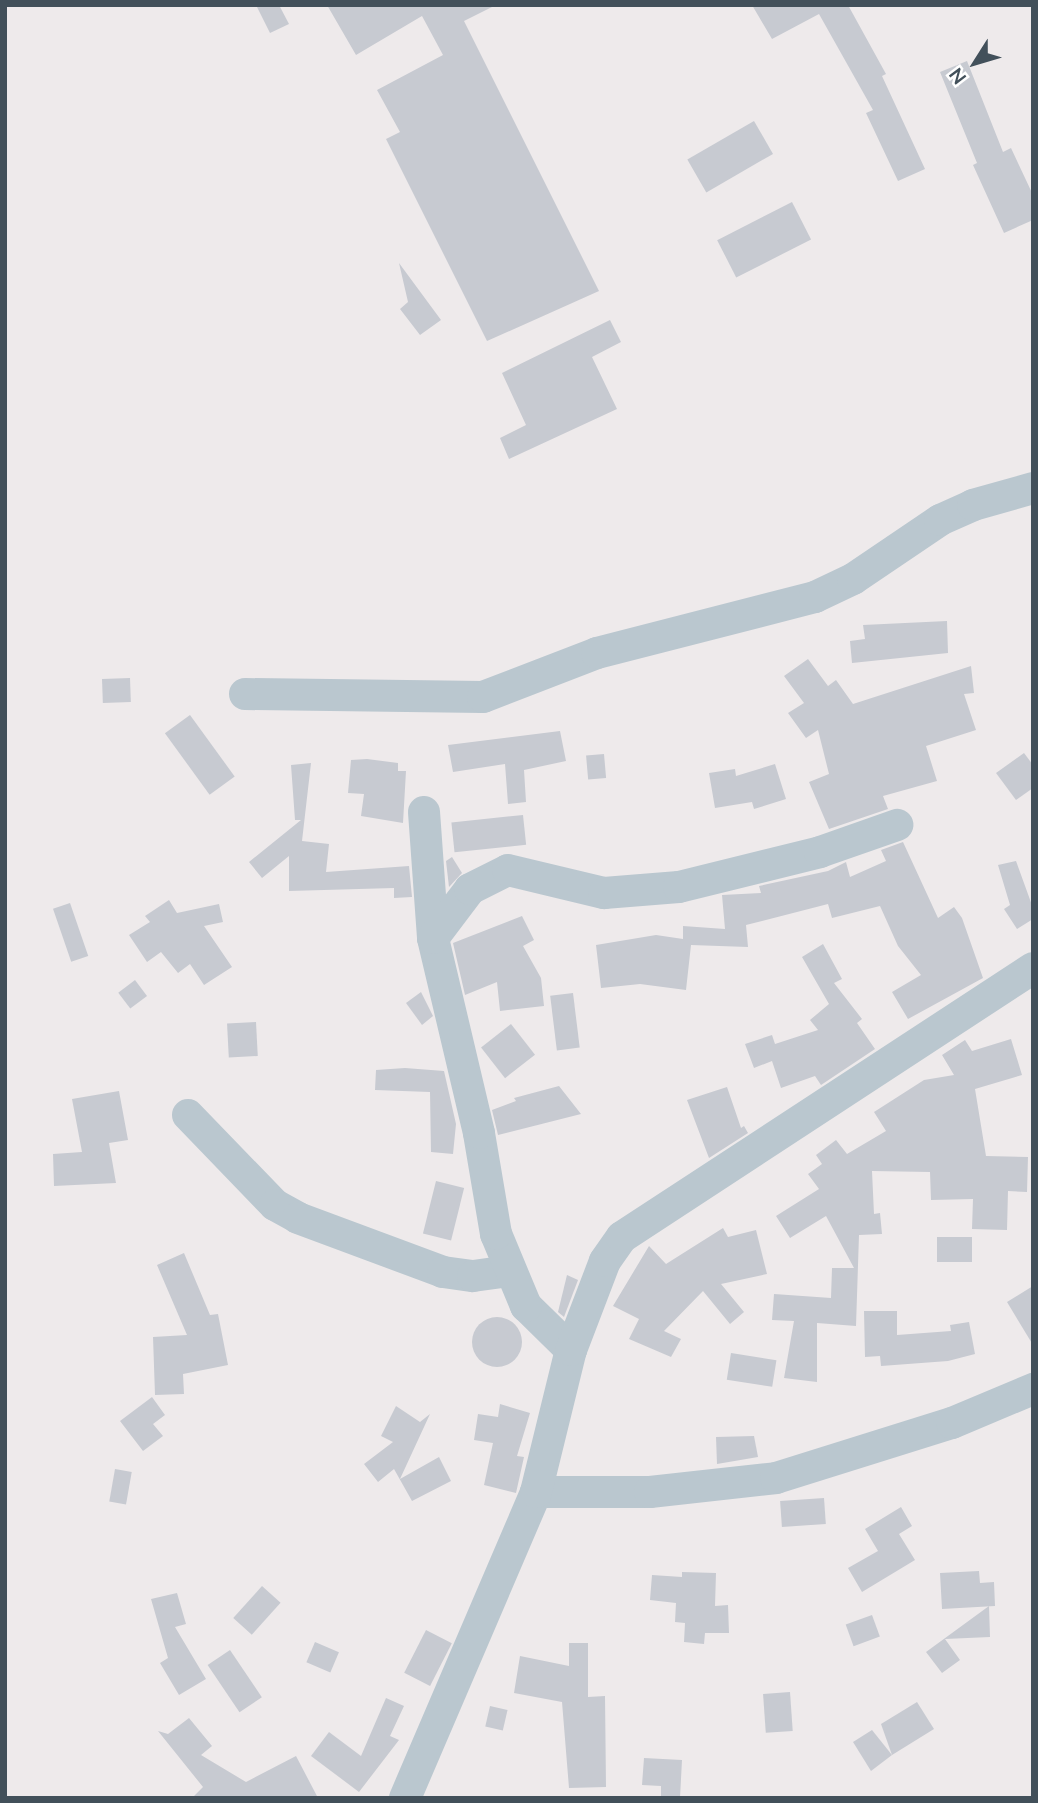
<!DOCTYPE html>
<style>
body{margin:0}
#map{position:relative;width:1038px;height:1803px;overflow:hidden;background:#eeeaeb;font-family:"Nunito Sans",sans-serif}
div>[style]{position:absolute}
[style*='--x']{left:calc(var(--x)*1px);top:calc(var(--y)*1px);width:calc(var(--w)*1px);rotate:calc(var(--a)*1deg)}
.building>*{inset:0;background:#c7cad1;transform-origin:0 0}
.round{border-radius:50%}
.minor>*{height:32px;margin:-16px;padding:0 16px;transform-origin:16px;border-radius:16px;background:#bac7cf}
span{translate:-50% -50%;white-space:nowrap;text-align:center;line-height:1.15;-webkit-text-stroke:5px #fff;paint-order:stroke}
.frame{position:absolute;inset:0;border:7px solid #42505a;pointer-events:none}
.north{position:absolute;left:940px;top:28px;width:70px;height:70px;-webkit-text-stroke:5px #fff;paint-order:stroke;rotate:233deg;font-size:19px;font-weight:700;line-height:28px;text-align:center;color:#42505a}
.north::after{content:'';display:block;margin:auto;width:24px;height:32px;background:#42505a;clip-path:polygon(50% 0,100% 100%,50% 72%,0 100%)}
</style>
<div id="map">
<div class="building">
<div style="clip-path:polygon(256px 5px,279px 5px,289px 24px,270px 33px)"></div>
<div style="clip-path:polygon(327px 5px,496px 5px,464px 21px,599px 291px,487px 341px,386px 139px,400px 132px,377px 90px,443px 55px,422px 16px,356px 55px)"></div>
<div style="clip-path:polygon(752px 5px,848px 5px,886px 74px,882px 76px,925px 169px,898px 181px,866px 113px,873px 110px,819px 14px,772px 39px)"></div>
<div style="clip-path:polygon(967px 61px,1003px 152px,1011px 148px,1033px 195px,1033px 220px,1004px 233px,973px 165px,977px 163px,940px 72px)"></div>
<div style="left:754px;top:121px;width:38px;height:77px;rotate:60deg"></div>
<div style="left:792px;top:202px;width:42px;height:84px;rotate:63deg"></div>
<div style="clip-path:polygon(399px 263px,441px 320px,420px 335px,400px 309px,408px 302px)"></div>
<div style="clip-path:polygon(610px 320px,621px 342px,592px 357px,617px 409px,509px 459px,500px 438px,526px 425px,502px 373px)"></div>
<div style="clip-path:polygon(947px 621px,948px 653px,852px 663px,850px 641px,865px 639px,863px 625px)"></div>
<div style="clip-path:polygon(808px 659px,828px 686px,836px 680px,853px 704px,971px 666px,974px 693px,964px 694px,976px 730px,926px 746px,937px 781px,883px 796px,888px 809px,829px 829px,809px 782px,829px 774px,818px 730px,806px 738px,788px 713px,804px 703px,784px 676px)"></div>
<div style="left:130px;top:678px;width:24px;height:28px;rotate:88deg"></div>
<div style="left:190px;top:715px;width:76px;height:31px;rotate:54deg"></div>
<div style="clip-path:polygon(560px 731px,566px 761px,524px 770px,526px 802px,508px 804px,505px 764px,453px 772px,448px 745px)"></div>
<div style="clip-path:polygon(1024px 753px,1033px 765px,1033px 788px,1016px 800px,996px 773px)"></div>
<div style="left:604px;top:754px;width:24px;height:18px;rotate:85deg"></div>
<div style="clip-path:polygon(367px 759px,398px 763px,398px 771px,406px 771px,403px 823px,361px 816px,364px 794px,348px 793px,351px 760px)"></div>
<div style="clip-path:polygon(311px 763px,302px 841px,329px 844px,326px 872px,409px 866px,412px 897px,394px 898px,394px 888px,289px 891px,289px 856px,262px 878px,249px 862px,301px 820px,295px 820px,291px 765px)"></div>
<div style="clip-path:polygon(775px 764px,786px 799px,754px 809px,752px 802px,715px 808px,709px 773px,735px 769px,736px 776px)"></div>
<div style="left:523px;top:815px;width:30px;height:72px;rotate:84deg"></div>
<div style="clip-path:polygon(903px 842px,938px 918px,954px 907px,962px 918px,983px 978px,908px 1019px,892px 992px,921px 975px,898px 946px,880px 906px,832px 918px,828px 904px,746px 925px,748px 947px,691px 945px,686px 990px,640px 984px,601px 988px,596px 945px,656px 935px,683px 939px,683px 926px,725px 929px,722px 895px,761px 893px,759px 886px,828px 871px,846px 862px,850px 877px,886px 861px,881px 850px)"></div>
<div style="clip-path:polygon(452px 857px,462px 873px,449px 887px,446px 861px)"></div>
<div style="clip-path:polygon(1016px 861px,1033px 908px,1033px 919px,1017px 929px,1004px 909px,1010px 905px,998px 865px)"></div>
<div style="clip-path:polygon(169px 900px,177px 913px,219px 904px,223px 922px,204px 926px,232px 967px,204px 985px,190px 964px,178px 973px,161px 952px,147px 962px,129px 935px,150px 922px,145px 916px)"></div>
<div style="left:70px;top:903px;width:56px;height:18px;rotate:71deg"></div>
<div style="clip-path:polygon(522px 916px,534px 940px,523px 946px,541px 978px,544px 1006px,500px 1011px,497px 982px,465px 995px,453px 943px)"></div>
<div style="clip-path:polygon(823px 944px,842px 979px,834px 983px,862px 1019px,857px 1023px,875px 1049px,821px 1085px,815px 1076px,781px 1088px,772px 1061px,754px 1068px,745px 1044px,772px 1035px,775px 1044px,818px 1030px,810px 1020px,829px 1004px,802px 957px)"></div>
<div style="left:135px;top:980px;width:20px;height:21px;rotate:53deg"></div>
<div style="clip-path:polygon(421px 992px,433px 1016px,422px 1025px,406px 1003px)"></div>
<div style="left:573px;top:993px;width:55px;height:23px;rotate:83deg"></div>
<div style="left:256px;top:1022px;width:34px;height:29px;rotate:87deg"></div>
<div style="left:511px;top:1024px;width:39px;height:38px;rotate:52deg"></div>
<div style="clip-path:polygon(1011px 1039px,1022px 1075px,975px 1089px,986px 1156px,1028px 1157px,1027px 1192px,1008px 1191px,1007px 1230px,972px 1229px,973px 1199px,931px 1200px,930px 1172px,872px 1171px,874px 1214px,880px 1213px,882px 1234px,859px 1235px,856px 1326px,817px 1323px,817px 1382px,784px 1378px,794px 1321px,772px 1320px,774px 1294px,831px 1298px,832px 1268px,854px 1268px,826px 1216px,790px 1238px,776px 1216px,819px 1189px,808px 1174px,822px 1164px,816px 1155px,836px 1140px,847px 1154px,886px 1131px,874px 1112px,924px 1080px,954px 1075px,942px 1055px,965px 1040px,972px 1051px)"></div>
<div style="clip-path:polygon(405px 1068px,444px 1071px,456px 1124px,453px 1154px,431px 1152px,430px 1092px,375px 1090px,376px 1070px)"></div>
<div style="clip-path:polygon(559px 1086px,581px 1114px,498px 1135px,492px 1110px,516px 1101px,514px 1098px)"></div>
<div style="clip-path:polygon(727px 1087px,741px 1128px,744px 1126px,748px 1133px,709px 1158px,687px 1100px)"></div>
<div style="clip-path:polygon(119px 1091px,128px 1140px,109px 1143px,116px 1183px,54px 1186px,53px 1154px,82px 1152px,72px 1099px)"></div>
<div style="left:436px;top:1181px;width:29px;height:54px;rotate:14deg"></div>
<div style="clip-path:polygon(723px 1228px,728px 1237px,756px 1230px,767px 1274px,721px 1284px,744px 1312px,730px 1324px,703px 1291px,664px 1331px,681px 1339px,671px 1357px,629px 1339px,639px 1319px,613px 1306px,649px 1246px,666px 1264px)"></div>
<div style="left:937px;top:1237px;width:35px;height:25px"></div>
<div style="clip-path:polygon(184px 1253px,210px 1315px,218px 1314px,228px 1365px,183px 1374px,184px 1394px,155px 1395px,153px 1337px,187px 1335px,157px 1265px)"></div>
<div style="clip-path:polygon(567px 1275px,578px 1280px,564px 1317px,558px 1312px)"></div>
<div style="clip-path:polygon(1033px 1286px,1033px 1345px,1007px 1302px)"></div>
<div style="clip-path:polygon(864px 1311px,897px 1311px,897px 1335px,951px 1331px,950px 1325px,969px 1322px,975px 1354px,948px 1361px,881px 1366px,880px 1356px,865px 1357px)"></div>
<div class="round" style="left:472px;top:1317px;width:50px;height:50px"></div>
<div style="left:731px;top:1353px;width:46px;height:27px;rotate:9deg"></div>
<div style="clip-path:polygon(152px 1397px,165px 1415px,153px 1424px,163px 1436px,143px 1451px,120px 1421px)"></div>
<div style="clip-path:polygon(500px 1404px,530px 1413px,517px 1456px,524px 1457px,516px 1493px,484px 1485px,493px 1443px,474px 1440px,478px 1414px,498px 1417px)"></div>
<div style="clip-path:polygon(396px 1406px,420px 1422px,430px 1414px,400px 1479px,439px 1457px,451px 1481px,412px 1501px,394px 1469px,378px 1482px,364px 1464px,393px 1442px,381px 1436px)"></div>
<div style="clip-path:polygon(754px 1436px,758px 1457px,717px 1464px,716px 1437px)"></div>
<div style="left:115px;top:1469px;width:17px;height:33px;rotate:10deg"></div>
<div style="left:824px;top:1498px;width:26px;height:44px;rotate:86deg"></div>
<div style="clip-path:polygon(901px 1507px,912px 1526px,899px 1534px,915px 1560px,862px 1592px,848px 1568px,878px 1551px,865px 1529px)"></div>
<div style="clip-path:polygon(979px 1571px,980px 1583px,994px 1582px,995px 1606px,942px 1609px,940px 1573px)"></div>
<div style="clip-path:polygon(682px 1572px,716px 1573px,715px 1606px,728px 1605px,729px 1633px,705px 1633px,704px 1644px,684px 1642px,685px 1623px,675px 1622px,676px 1603px,650px 1600px,652px 1575px,682px 1577px)"></div>
<div style="left:262px;top:1586px;width:25px;height:43px;rotate:42deg"></div>
<div style="clip-path:polygon(177px 1593px,186px 1624px,175px 1627px,206px 1679px,179px 1695px,160px 1663px,168px 1658px,151px 1599px)"></div>
<div style="clip-path:polygon(989px 1606px,990px 1637px,945px 1639px,960px 1660px,942px 1673px,926px 1652px)"></div>
<div style="left:872px;top:1615px;width:23px;height:28px;rotate:70deg"></div>
<div style="left:426px;top:1630px;width:29px;height:48px;rotate:27deg"></div>
<div style="left:315px;top:1642px;width:26px;height:22px;rotate:23deg"></div>
<div style="clip-path:polygon(569px 1643px,588px 1643px,588px 1697px,605px 1696px,606px 1787px,569px 1788px,562px 1702px,514px 1693px,520px 1656px,569px 1666px)"></div>
<div style="left:230px;top:1650px;width:57px;height:27px;rotate:56deg"></div>
<div style="left:790px;top:1692px;width:39px;height:27px;rotate:86deg"></div>
<div style="clip-path:polygon(386px 1698px,404px 1706px,390px 1736px,399px 1740px,359px 1792px,311px 1756px,329px 1732px,361px 1756px)"></div>
<div style="clip-path:polygon(917px 1702px,934px 1729px,892px 1755px,881px 1724px)"></div>
<div style="left:490px;top:1706px;width:18px;height:21px;rotate:13deg"></div>
<div style="clip-path:polygon(189px 1718px,212px 1746px,201px 1755px,246px 1782px,296px 1756px,318px 1798px,192px 1798px,203px 1787px,158px 1731px,168px 1734px)"></div>
<div style="clip-path:polygon(872px 1730px,892px 1755px,871px 1771px,853px 1742px)"></div>
<div style="clip-path:polygon(644px 1758px,682px 1760px,680px 1798px,661px 1798px,661px 1786px,642px 1785px)"></div>
</div>
<div class="minor">
<div style="--x:245;--y:694;--w:238;--a:0.7"></div>
<div style="--x:483;--y:697;--w:122;--a:-21.1"></div>
<div style="--x:597;--y:653;--w:225;--a:-14.4"></div>
<div style="--x:815;--y:597;--w:42;--a:-25.3"></div>
<div style="--x:853;--y:579;--w:105;--a:-34.1"></div>
<div style="--x:940;--y:520;--w:36;--a:-24"></div>
<div style="--x:973;--y:505;--w:62;--a:-15.8"></div>
<div style="--x:424;--y:812;--w:126;--a:85.9"></div>
<div style="--x:188;--y:1115;--w:125;--a:46"></div>
<div style="--x:275;--y:1205;--w:26;--a:29"></div>
<div style="--x:298;--y:1218;--w:155;--a:20.4"></div>
<div style="--x:443;--y:1272;--w:30;--a:8"></div>
<div style="--x:473;--y:1276;--w:36;--a:-8"></div>
<div style="--x:571;--y:1350;--w:63;--a:-135.6"></div>
<div style="--x:526;--y:1306;--w:78;--a:-112.6"></div>
<div style="--x:496;--y:1234;--w:102;--a:-99.6"></div>
<div style="--x:479;--y:1133;--w:200;--a:-103.3"></div>
<div style="--x:433;--y:938;--w:61;--a:-52.9"></div>
<div style="--x:470;--y:889;--w:42;--a:-26.6"></div>
<div style="--x:508;--y:870;--w:99;--a:13.5"></div>
<div style="--x:604;--y:893;--w:75;--a:-4.6"></div>
<div style="--x:679;--y:887;--w:145;--a:-13.9"></div>
<div style="--x:820;--y:852;--w:82;--a:-19.3"></div>
<div style="--x:536;--y:1492;--w:114;--a:0"></div>
<div style="--x:650;--y:1492;--w:127;--a:-6.3"></div>
<div style="--x:776;--y:1478;--w:184;--a:-17.4"></div>
<div style="--x:952;--y:1423;--w:88;--a:-22.8"></div>
<div style="--x:405;--y:1798;--w:333;--a:-66.8"></div>
<div style="--x:536;--y:1492;--w:146;--a:-76.2"></div>
<div style="--x:571;--y:1350;--w:95;--a:-69.1"></div>
<div style="--x:605;--y:1261;--w:29;--a:-55"></div>
<div style="--x:622;--y:1237;--w:491;--a:-33.2"></div>
</div>
<div class="frame"></div>
<div class="north">N</div>
</div>
